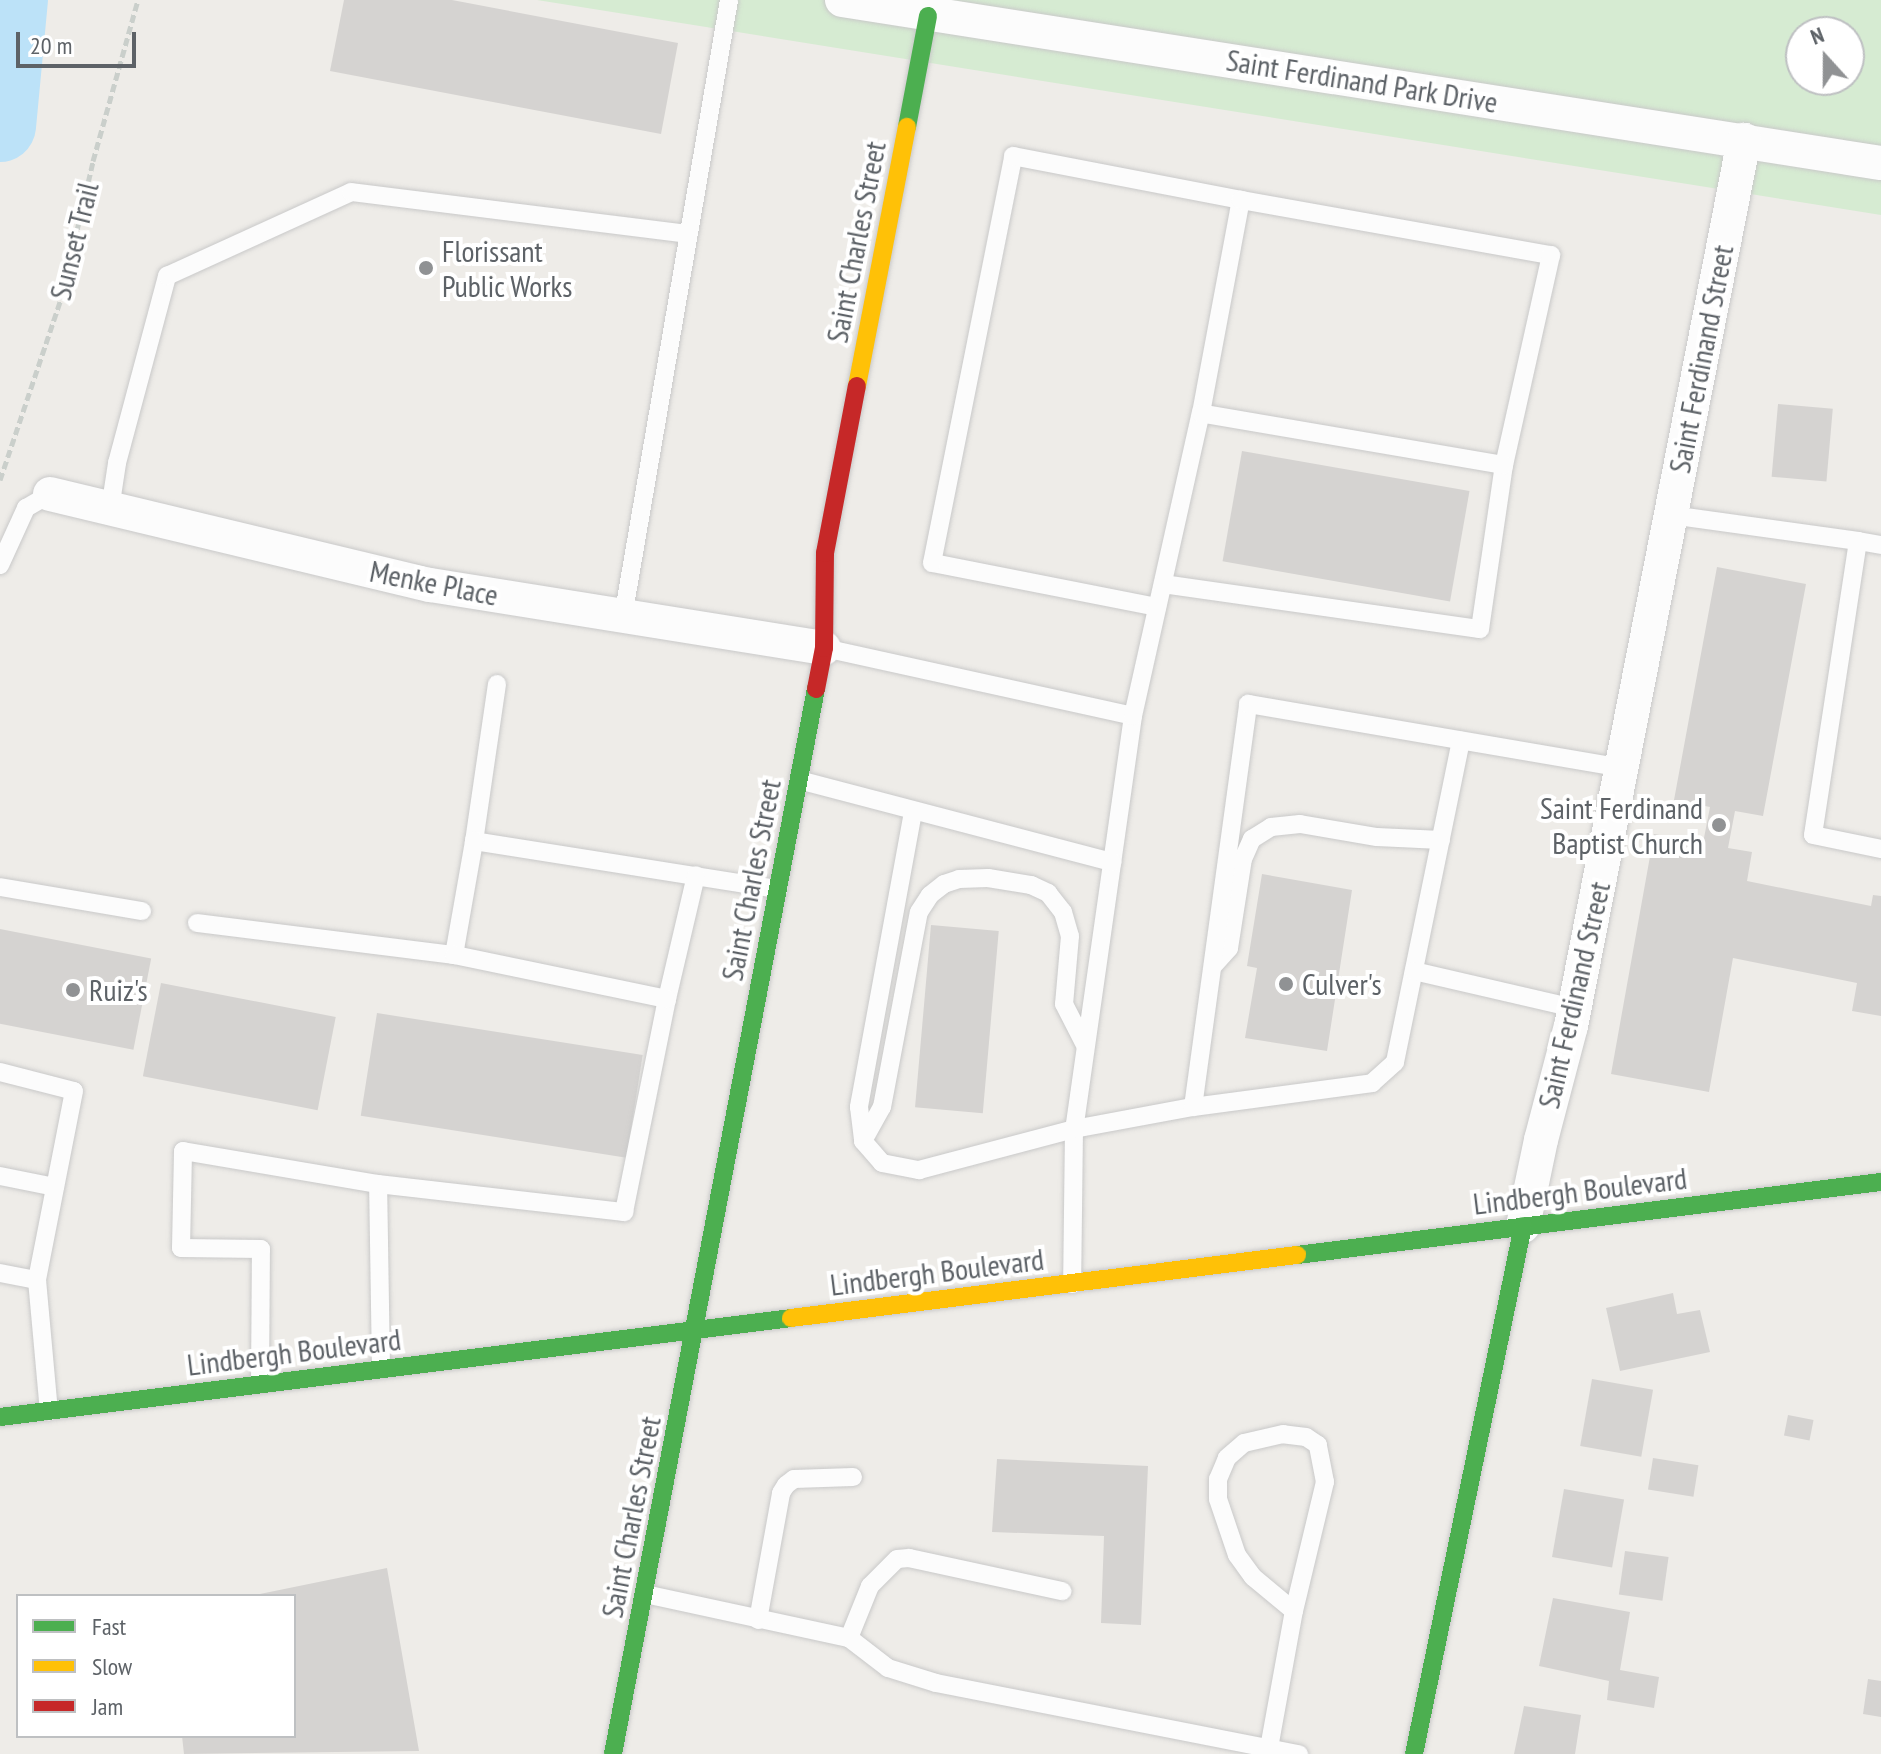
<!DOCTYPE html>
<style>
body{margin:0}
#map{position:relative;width:1881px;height:1754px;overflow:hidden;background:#eeece8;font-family:"PT Sans Narrow",sans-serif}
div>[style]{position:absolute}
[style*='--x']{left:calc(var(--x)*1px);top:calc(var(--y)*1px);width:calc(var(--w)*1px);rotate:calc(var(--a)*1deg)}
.green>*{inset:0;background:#d6ebd2}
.river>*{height:72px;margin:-36px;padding:0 36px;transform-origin:36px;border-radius:36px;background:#bce2f8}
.building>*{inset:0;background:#d5d3d1;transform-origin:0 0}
.path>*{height:5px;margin-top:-2.5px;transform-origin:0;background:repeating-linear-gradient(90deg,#cacfcb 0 8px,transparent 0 12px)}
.roads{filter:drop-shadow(0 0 2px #c9c9c9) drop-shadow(0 0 2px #c9c9c9)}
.lane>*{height:18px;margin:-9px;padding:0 9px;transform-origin:9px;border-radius:9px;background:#fcfcfc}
.street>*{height:34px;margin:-17px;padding:0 17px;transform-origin:17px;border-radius:17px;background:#fcfcfc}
.fast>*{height:18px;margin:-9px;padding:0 9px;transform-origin:9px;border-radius:9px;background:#4caf50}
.slow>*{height:18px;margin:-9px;padding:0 9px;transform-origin:9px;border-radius:9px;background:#ffc107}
.jam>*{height:18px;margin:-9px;padding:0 9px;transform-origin:9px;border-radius:9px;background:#c62828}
.dots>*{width:22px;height:22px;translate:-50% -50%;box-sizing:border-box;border:4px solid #fff;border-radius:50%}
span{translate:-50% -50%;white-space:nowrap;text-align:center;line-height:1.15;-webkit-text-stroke:8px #fff;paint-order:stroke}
.street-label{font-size:30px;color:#5d6267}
.poi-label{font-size:30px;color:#5d6267}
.left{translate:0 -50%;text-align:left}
.right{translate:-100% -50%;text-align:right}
.legend{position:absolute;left:16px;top:1594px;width:280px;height:144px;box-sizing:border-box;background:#fff;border:2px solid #bec0c2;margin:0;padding:10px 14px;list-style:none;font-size:24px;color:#5d6267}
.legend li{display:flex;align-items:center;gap:16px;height:40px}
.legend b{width:40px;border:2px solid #bec0c2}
.north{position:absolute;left:1785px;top:16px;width:80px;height:80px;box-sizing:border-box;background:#fff;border:2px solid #bec0c2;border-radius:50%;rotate:339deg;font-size:22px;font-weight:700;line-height:32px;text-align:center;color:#5d6267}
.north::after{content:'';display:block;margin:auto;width:28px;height:36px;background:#909294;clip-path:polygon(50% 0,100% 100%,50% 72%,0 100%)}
.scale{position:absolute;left:16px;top:32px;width:120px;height:36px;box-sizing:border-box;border:4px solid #5d6267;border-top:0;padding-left:10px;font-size:24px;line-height:28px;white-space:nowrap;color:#5d6267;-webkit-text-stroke:6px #fff;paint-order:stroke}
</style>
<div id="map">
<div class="green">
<div style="clip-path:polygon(evenodd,537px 0,1881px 0,1881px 215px,537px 0,1801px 32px,1849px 32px,1849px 80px,1801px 80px,1801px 32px)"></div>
</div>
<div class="river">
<div style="--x:0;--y:126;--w:127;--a:-84.6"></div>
</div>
<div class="building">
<div style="clip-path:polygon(344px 0,452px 0,678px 43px,661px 134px,330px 71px)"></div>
<div style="left:1778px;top:404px;width:55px;height:73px;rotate:5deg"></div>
<div style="left:1242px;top:451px;width:231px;height:112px;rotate:10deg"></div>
<div style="clip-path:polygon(1717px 567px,1806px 584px,1763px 816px,1735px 811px,1728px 848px,1752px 852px,1747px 881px,1871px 906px,1873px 895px,1881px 896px,1881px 1016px,1852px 1011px,1857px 983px,1733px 958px,1709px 1092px,1611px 1074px,1654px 834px,1703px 843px,1710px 807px,1674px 800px)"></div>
<div style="clip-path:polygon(1262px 874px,1352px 890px,1327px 1051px,1245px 1038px,1257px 968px,1247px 966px)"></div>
<div style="left:931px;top:925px;width:68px;height:183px;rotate:5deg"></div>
<div style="left:0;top:929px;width:154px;height:93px;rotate:11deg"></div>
<div style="left:161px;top:983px;width:178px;height:95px;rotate:11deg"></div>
<div style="left:377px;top:1013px;width:269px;height:104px;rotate:9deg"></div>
<div style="clip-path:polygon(1673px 1293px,1677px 1314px,1700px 1310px,1710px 1352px,1620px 1371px,1606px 1308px)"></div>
<div style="left:1592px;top:1379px;width:62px;height:68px;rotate:10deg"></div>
<div style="left:1788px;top:1415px;width:26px;height:21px;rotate:11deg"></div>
<div style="left:1653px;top:1458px;width:46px;height:32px;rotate:9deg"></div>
<div style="clip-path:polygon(997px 1459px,1148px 1466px,1141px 1625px,1101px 1623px,1104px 1536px,992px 1532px)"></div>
<div style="left:1564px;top:1489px;width:61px;height:69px;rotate:10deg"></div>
<div style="left:1625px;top:1551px;width:44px;height:44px;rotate:8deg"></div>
<div style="clip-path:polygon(387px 1568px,419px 1751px,184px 1754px,182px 1736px,294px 1736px,294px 1596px,255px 1595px)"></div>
<div style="clip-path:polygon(1553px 1598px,1630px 1612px,1620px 1670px,1659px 1677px,1654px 1708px,1607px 1700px,1609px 1681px,1539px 1666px)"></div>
<div style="clip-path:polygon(1868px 1679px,1881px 1681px,1881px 1717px,1863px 1714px)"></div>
<div style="clip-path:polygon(1524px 1706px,1581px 1715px,1575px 1754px,1514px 1754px)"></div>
</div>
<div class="path">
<div style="--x:0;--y:480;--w:191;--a:-71.4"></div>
<div style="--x:61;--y:299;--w:142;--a:-76.9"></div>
<div style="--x:93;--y:161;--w:167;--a:-74.4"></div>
</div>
<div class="roads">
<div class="lane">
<div style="--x:110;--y:509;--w:47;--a:-81.3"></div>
<div style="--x:117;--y:463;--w:194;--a:-75"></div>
<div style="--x:167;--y:276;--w:202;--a:-24.5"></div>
<div style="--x:351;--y:192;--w:340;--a:7.1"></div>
<div style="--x:1671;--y:515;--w:189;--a:7.9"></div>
<div style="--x:1881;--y:545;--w:23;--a:-170"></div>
<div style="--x:1858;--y:541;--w:297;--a:98.7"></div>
<div style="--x:1813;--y:835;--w:69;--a:11.6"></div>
<div style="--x:0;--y:565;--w:63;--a:-65.5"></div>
<div style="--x:26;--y:508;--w:28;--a:-30"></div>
<div style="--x:1163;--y:584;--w:320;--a:8.1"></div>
<div style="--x:1480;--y:629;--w:166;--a:-81.7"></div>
<div style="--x:1157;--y:607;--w:229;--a:-168.9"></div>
<div style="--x:932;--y:563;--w:415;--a:-78.7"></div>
<div style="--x:1013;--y:156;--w:232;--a:10.9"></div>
<div style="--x:623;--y:617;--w:626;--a:-80.25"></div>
<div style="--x:824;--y:648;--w:316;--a:12.4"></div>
<div style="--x:1133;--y:716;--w:417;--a:98.1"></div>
<div style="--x:1074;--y:1129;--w:155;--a:90.7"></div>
<div style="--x:497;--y:684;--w:159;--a:98.3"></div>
<div style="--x:474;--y:841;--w:308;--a:9"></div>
<div style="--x:1133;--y:716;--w:311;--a:-77.4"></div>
<div style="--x:1201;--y:413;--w:217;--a:-79.4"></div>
<div style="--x:1241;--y:200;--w:315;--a:10.1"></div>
<div style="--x:1551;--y:255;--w:215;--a:102.6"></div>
<div style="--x:1504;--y:465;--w:307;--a:-170.3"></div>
<div style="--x:799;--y:780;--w:324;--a:14.7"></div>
<div style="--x:913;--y:812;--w:300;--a:100.4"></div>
<div style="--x:859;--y:1107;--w:34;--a:83"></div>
<div style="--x:863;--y:1141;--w:29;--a:49"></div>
<div style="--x:882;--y:1163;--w:38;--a:11"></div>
<div style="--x:919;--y:1170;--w:160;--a:-14.8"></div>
<div style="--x:1074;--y:1129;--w:121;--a:-10.5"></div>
<div style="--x:1193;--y:1107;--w:181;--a:-7.6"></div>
<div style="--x:1372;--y:1083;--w:31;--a:-42"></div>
<div style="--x:1395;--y:1062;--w:328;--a:-78.4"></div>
<div style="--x:0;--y:887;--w:144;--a:9.6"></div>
<div style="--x:197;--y:923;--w:259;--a:7.1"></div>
<div style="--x:454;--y:955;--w:116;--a:-80"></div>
<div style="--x:1213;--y:966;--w:24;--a:-48"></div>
<div style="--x:1229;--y:948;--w:90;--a:-81.1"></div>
<div style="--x:1243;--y:859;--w:22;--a:-66"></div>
<div style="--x:1252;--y:839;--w:22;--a:-32"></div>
<div style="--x:1271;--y:827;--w:29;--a:-6"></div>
<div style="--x:1300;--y:824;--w:78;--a:9.6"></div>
<div style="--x:1377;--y:837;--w:64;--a:2.7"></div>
<div style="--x:1414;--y:971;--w:164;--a:13"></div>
<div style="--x:667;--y:999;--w:127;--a:-76.8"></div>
<div style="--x:0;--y:1072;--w:76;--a:14.4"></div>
<div style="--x:74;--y:1091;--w:193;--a:101.1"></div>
<div style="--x:37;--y:1280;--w:132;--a:84.8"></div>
<div style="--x:1193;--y:1107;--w:407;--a:-82.2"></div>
<div style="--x:1248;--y:704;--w:378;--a:9.7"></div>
<div style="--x:863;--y:1141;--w:39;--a:-61"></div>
<div style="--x:882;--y:1107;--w:198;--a:-79.3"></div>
<div style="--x:919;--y:912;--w:20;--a:-57"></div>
<div style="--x:930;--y:895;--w:18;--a:-38"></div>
<div style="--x:944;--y:884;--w:16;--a:-18"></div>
<div style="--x:959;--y:879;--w:29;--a:-2"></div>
<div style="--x:988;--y:878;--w:44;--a:9.2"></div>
<div style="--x:1031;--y:885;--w:19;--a:25"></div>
<div style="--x:1048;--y:893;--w:24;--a:52"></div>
<div style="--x:1063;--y:912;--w:25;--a:74"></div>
<div style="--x:1070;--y:936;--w:68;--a:95"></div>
<div style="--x:1064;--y:1004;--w:46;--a:62.9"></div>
<div style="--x:0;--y:1176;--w:56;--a:11.3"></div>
<div style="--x:0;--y:1273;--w:38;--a:11"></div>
<div style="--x:381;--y:1369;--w:185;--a:-90.9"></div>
<div style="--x:378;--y:1184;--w:248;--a:6.5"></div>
<div style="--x:624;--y:1212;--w:217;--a:-78.6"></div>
<div style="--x:667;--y:999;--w:217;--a:-168.3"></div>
<div style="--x:260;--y:1384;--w:135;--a:-89.6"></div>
<div style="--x:261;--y:1249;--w:80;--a:-179.3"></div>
<div style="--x:181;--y:1248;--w:97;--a:-88.8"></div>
<div style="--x:183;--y:1151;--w:198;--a:9.6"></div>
<div style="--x:645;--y:1594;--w:209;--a:12.2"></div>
<div style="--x:849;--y:1638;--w:49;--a:37.6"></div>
<div style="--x:888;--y:1668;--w:50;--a:17.4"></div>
<div style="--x:936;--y:1683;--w:370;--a:11.1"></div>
<div style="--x:758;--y:1620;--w:129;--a:-79.7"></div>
<div style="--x:781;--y:1493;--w:9;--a:-58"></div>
<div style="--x:786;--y:1485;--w:10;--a:-37"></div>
<div style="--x:794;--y:1479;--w:59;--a:-1.9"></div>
<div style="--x:849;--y:1638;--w:56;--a:-68"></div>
<div style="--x:870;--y:1586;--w:38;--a:-45"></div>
<div style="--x:897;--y:1559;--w:12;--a:-5"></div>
<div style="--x:909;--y:1558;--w:157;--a:12.2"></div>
<div style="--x:1269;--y:1748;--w:139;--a:-79.7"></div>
<div style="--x:1294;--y:1611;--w:133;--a:-76.5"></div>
<div style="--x:1325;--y:1482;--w:38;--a:-101"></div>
<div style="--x:1318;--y:1445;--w:14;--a:-146"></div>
<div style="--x:1306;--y:1437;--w:23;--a:-173"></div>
<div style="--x:1283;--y:1434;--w:40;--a:167"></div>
<div style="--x:1244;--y:1443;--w:23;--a:139"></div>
<div style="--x:1227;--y:1458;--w:23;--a:113"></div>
<div style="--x:1218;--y:1479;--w:20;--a:90"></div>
<div style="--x:1218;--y:1499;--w:59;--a:71.3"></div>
<div style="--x:1237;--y:1555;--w:27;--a:54"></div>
<div style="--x:1253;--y:1577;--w:53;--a:39.7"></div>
</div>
<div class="street">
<div style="--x:842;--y:0;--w:1052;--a:8.92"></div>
<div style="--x:50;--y:494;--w:391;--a:13.5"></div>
<div style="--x:430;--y:585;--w:399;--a:9.1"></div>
<div style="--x:1523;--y:1226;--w:88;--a:-78.2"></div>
<div style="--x:1541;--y:1140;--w:118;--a:-75.3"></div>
<div style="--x:1571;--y:1026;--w:903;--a:-78.95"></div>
</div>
<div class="fast">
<div style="--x:907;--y:127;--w:113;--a:-79.3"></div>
<div style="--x:1297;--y:1255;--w:589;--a:-7.13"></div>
<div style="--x:0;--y:1417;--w:797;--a:-7.13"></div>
<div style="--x:613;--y:1754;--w:1084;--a:-79.21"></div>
<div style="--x:1414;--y:1754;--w:539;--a:-78.34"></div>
</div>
<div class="slow">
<div style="--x:857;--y:386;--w:264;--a:-79.1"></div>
<div style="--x:791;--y:1318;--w:510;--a:-7.1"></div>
</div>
<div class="jam">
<div style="--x:816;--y:689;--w:42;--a:-79"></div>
<div style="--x:824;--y:648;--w:95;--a:-89.4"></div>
<div style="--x:825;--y:553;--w:170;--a:-79.2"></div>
</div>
</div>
<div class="dots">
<div style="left:426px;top:268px;background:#909294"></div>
<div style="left:1719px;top:825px;background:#909294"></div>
<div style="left:1286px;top:984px;background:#909294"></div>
<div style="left:73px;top:990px;background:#909294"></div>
</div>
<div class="street-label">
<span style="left:1362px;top:81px;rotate:9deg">Saint Ferdinand Park Drive</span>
<span style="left:74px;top:241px;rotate:-76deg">Sunset Trail</span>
<span style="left:856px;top:242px;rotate:-79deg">Saint Charles Street</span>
<span style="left:1701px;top:359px;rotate:-79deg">Saint Ferdinand Street</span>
<span style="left:434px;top:583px;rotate:11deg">Menke Place</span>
<span style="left:751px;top:880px;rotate:-79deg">Saint Charles Street</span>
<span style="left:1574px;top:995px;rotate:-77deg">Saint Ferdinand Street</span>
<span style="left:1580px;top:1191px;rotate:-7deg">Lindbergh Boulevard</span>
<span style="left:937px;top:1272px;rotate:-7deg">Lindbergh Boulevard</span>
<span style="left:294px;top:1352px;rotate:-7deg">Lindbergh Boulevard</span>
<span style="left:631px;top:1517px;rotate:-79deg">Saint Charles Street</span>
</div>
<div class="poi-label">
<span class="left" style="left:442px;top:268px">Florissant<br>Public Works</span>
<span class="right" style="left:1703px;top:825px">Saint Ferdinand<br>Baptist Church</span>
<span class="left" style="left:1302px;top:984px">Culver's</span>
<span class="left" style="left:89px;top:990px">Ruiz's</span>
</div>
<ul class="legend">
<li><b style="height:10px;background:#4caf50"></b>Fast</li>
<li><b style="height:10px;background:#ffc107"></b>Slow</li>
<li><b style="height:10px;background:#c62828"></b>Jam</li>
</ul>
<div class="north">N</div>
<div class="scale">20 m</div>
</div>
